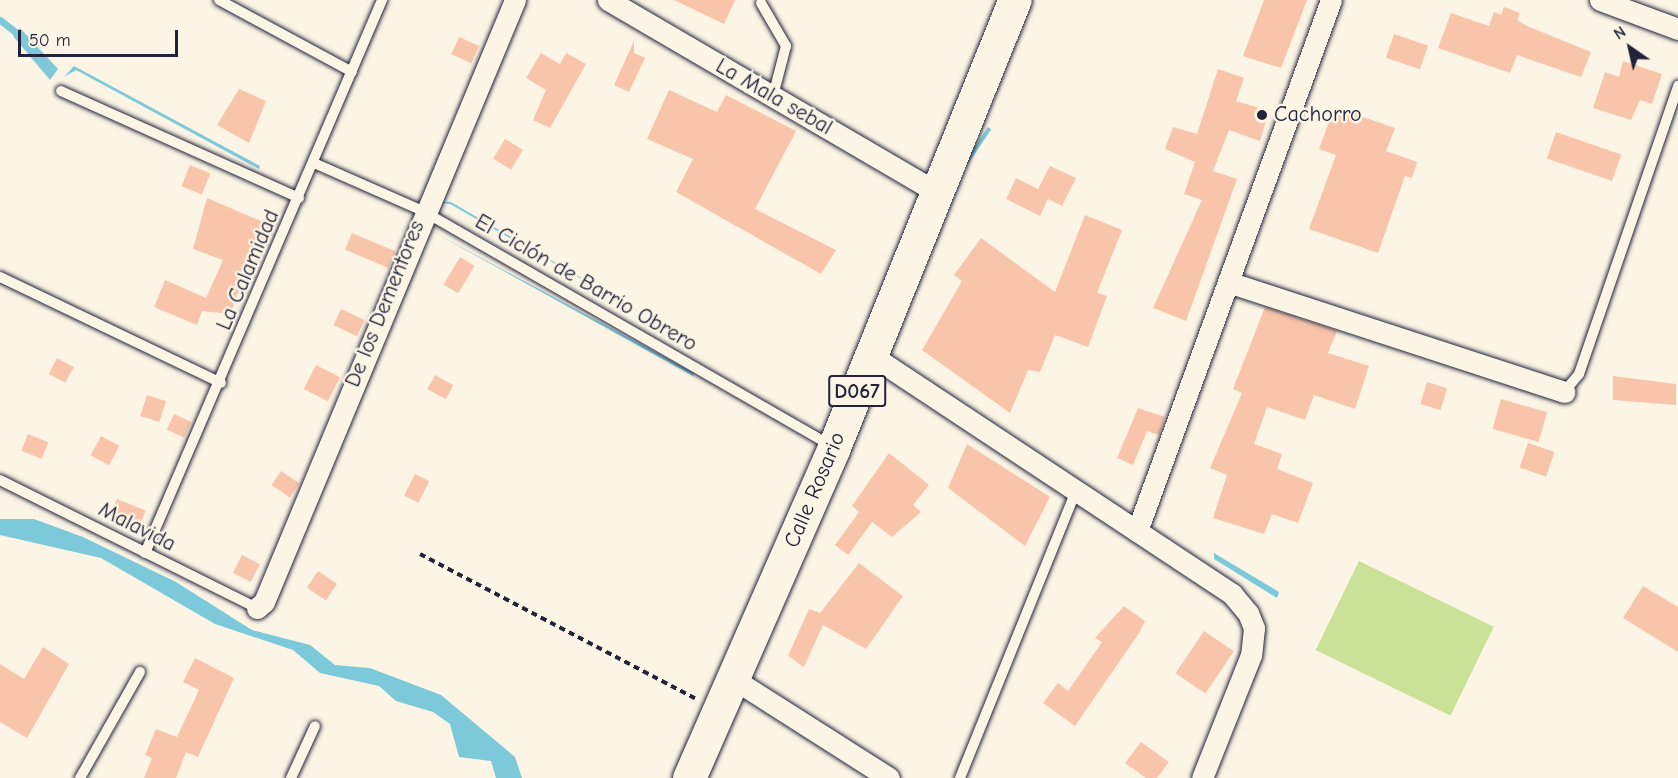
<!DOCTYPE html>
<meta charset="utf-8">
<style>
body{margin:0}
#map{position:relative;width:1678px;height:778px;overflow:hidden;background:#fcf5e5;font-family:"Comic Neue",sans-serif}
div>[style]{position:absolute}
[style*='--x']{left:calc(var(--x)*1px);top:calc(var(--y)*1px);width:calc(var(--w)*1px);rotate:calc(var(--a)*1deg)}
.green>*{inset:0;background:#cae298;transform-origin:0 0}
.water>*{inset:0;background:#7cc9da;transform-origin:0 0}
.stream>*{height:7px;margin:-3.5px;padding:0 3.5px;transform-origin:3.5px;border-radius:3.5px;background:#7cc9da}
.building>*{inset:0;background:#f9c5aa;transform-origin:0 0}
.path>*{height:4px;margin-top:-2px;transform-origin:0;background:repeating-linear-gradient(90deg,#22223b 0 6px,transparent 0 10.5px)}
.roads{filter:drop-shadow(0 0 2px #22223b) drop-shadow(0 0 2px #22223b)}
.lane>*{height:10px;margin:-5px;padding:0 5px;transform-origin:5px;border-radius:5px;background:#fcf5e5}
.street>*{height:21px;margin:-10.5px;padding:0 10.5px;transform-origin:10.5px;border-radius:10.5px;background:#fcf5e5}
.primary>*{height:33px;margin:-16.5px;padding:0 16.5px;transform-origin:16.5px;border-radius:16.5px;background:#fcf5e5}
.dots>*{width:16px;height:16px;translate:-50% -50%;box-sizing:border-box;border:3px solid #fcf5e5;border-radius:50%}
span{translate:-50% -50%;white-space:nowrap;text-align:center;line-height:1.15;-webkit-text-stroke:5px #fcf5e5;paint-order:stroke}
.shield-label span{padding:2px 4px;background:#fcf5e5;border:2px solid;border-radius:4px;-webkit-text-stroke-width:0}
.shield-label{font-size:21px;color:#22223b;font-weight:700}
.street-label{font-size:22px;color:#22223b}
.poi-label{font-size:22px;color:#22223b}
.left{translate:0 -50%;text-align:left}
.north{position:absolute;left:1600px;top:18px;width:60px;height:60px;-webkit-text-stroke:4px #fcf5e5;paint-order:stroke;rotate:326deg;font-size:16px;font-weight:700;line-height:24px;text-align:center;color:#22223b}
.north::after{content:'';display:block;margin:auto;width:21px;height:27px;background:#22223b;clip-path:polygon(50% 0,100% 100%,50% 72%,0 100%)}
.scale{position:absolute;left:18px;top:30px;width:160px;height:27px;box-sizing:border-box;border:3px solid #22223b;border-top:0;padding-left:8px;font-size:18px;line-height:21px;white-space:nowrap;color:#22223b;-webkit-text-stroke:4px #fcf5e5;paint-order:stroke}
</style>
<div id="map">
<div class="green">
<div style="left:1359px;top:561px;width:150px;height:99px;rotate:26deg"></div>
</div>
<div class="water">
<div style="clip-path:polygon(20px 28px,58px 69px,50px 80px,13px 36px)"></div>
<div style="clip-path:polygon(74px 66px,260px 166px,259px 169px,76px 70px,64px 77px)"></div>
<div style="left:988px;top:127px;width:4px;height:170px;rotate:34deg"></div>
<div style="clip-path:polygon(437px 202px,451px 202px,652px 319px,450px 204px)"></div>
<div style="clip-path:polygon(428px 229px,694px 373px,693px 376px)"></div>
<div style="clip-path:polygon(0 519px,34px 519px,83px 537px,176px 582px,252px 630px,310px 645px,335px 665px,370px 668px,441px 695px,515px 757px,522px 778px,496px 778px,491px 761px,459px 757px,450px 724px,433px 712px,396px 701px,379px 686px,320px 673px,293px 650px,215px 624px,101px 558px,0 535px)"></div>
<div style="clip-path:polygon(1214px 553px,1279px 592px,1277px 598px,1214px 559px)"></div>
</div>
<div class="stream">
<div style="--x:0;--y:20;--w:29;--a:38"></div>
</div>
<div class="building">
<div style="clip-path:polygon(674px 0,735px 0,724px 24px)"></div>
<div style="clip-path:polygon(1264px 0,1307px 0,1281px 68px,1243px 56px)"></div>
<div style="clip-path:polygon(1504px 7px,1520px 13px,1517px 20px,1527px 26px,1591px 52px,1581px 77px,1517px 55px,1510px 73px,1438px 48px,1451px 13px,1489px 26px,1494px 12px,1501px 15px)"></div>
<div style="left:1394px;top:34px;width:36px;height:25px;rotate:19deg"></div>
<div style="left:459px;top:37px;width:22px;height:19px;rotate:24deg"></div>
<div style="clip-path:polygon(634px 41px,634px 53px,645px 58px,629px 92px,614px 85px)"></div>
<div style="clip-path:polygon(541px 53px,560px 64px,566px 53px,586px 64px,550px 128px,533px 120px,546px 90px,526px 78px)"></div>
<div style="clip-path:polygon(1623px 61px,1662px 74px,1652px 104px,1640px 100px,1631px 120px,1593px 108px,1605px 72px,1619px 77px)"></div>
<div style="clip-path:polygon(1218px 69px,1244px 78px,1236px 101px,1269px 111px,1260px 141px,1229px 130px,1213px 171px,1237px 179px,1186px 321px,1153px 308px,1202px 200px,1184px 194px,1195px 162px,1165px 149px,1173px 127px,1197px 134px)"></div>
<div style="clip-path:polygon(239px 89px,266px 101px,249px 143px,217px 125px)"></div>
<div style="clip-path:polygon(669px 90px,717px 112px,726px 95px,796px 131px,755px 209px,836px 250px,821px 274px,676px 192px,693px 159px,647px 139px)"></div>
<div style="clip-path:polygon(1334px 107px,1395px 128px,1386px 151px,1417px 162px,1412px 178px,1405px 176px,1378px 253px,1309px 229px,1336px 155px,1319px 149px)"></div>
<div style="left:1556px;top:132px;width:69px;height:28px;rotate:19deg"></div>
<div style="left:505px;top:139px;width:21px;height:23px;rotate:31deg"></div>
<div style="left:190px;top:165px;width:22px;height:23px;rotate:22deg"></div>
<div style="clip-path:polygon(1050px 166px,1076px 178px,1062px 206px,1048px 199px,1040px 216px,1006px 199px,1016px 178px,1038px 189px)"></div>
<div style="clip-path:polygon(207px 198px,275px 227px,248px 285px,242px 282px,230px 314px,202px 311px,197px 325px,154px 307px,165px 280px,206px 298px,223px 260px,193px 249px)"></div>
<div style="clip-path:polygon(1085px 215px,1122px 230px,1097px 293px,1107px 296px,1088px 347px,1055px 335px,1040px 372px,1028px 370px,1010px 413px,922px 350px,962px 281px,954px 275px,981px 238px,1055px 292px)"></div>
<div style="left:352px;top:233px;width:47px;height:18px;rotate:23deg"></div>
<div style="left:460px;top:257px;width:17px;height:32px;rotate:31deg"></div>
<div style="clip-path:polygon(1265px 307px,1337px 331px,1328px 353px,1369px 366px,1355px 409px,1314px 395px,1305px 420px,1267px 407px,1254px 444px,1282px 454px,1277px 469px,1313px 483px,1298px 523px,1272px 514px,1264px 534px,1213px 518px,1227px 475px,1210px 468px,1242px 393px,1233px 389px)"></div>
<div style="left:341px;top:309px;width:26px;height:18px;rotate:25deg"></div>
<div style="left:57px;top:358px;width:19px;height:18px;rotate:28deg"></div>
<div style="left:316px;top:365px;width:27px;height:27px;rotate:27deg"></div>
<div style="left:435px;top:375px;width:21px;height:16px;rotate:29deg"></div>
<div style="clip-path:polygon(1613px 376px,1676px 384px,1676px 405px,1613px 400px)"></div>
<div style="left:1427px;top:382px;width:21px;height:23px;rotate:17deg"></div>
<div style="left:147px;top:395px;width:20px;height:22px;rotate:18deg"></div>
<div style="left:1501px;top:399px;width:48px;height:31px;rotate:16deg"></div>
<div style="clip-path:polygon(1138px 408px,1165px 417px,1159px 435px,1147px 431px,1133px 465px,1117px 458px)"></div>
<div style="left:174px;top:414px;width:19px;height:17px;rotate:25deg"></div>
<div style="left:28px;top:434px;width:22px;height:18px;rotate:22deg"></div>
<div style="left:101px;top:436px;width:21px;height:22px;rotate:28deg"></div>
<div style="left:1528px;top:443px;width:28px;height:26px;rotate:19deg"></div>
<div style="clip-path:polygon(967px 444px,1050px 497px,1025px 546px,948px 488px)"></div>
<div style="clip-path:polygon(889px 453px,929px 485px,913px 505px,921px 512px,892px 537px,872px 522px,848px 555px,835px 545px,859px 512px,852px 506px)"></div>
<div style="left:281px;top:471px;width:22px;height:17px;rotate:34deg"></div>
<div style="left:415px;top:474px;width:16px;height:24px;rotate:27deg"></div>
<div style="left:117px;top:499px;width:31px;height:22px;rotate:22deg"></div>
<div style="left:242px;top:555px;width:20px;height:20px;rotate:27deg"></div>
<div style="clip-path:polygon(859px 563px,903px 596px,866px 649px,823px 625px,804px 667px,788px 656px,809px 609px,820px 613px)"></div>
<div style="left:318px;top:571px;width:23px;height:20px;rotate:34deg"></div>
<div style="clip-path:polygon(1643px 586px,1678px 607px,1678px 652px,1623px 618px)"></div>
<div style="clip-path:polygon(1124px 606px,1145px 621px,1139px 633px,1075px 726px,1043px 703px,1058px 683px,1068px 691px,1102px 642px,1095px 638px)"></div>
<div style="left:1204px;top:631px;width:36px;height:51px;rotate:34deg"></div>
<div style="clip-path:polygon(43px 647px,69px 664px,27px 738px,0 722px,0 664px,24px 679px)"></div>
<div style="clip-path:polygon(195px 658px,234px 678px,198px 757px,186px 752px,176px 778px,144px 778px,152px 758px,145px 755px,156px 729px,177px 737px,199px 690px,183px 682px)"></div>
<div style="clip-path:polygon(1141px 742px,1169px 762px,1157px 778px,1146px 778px,1125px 763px)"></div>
</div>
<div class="path">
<div style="--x:420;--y:554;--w:312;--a:27.7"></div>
</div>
<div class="roads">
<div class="lane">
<div style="--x:219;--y:0;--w:151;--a:28.4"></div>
<div style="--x:761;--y:3;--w:50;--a:59.8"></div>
<div style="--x:786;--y:46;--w:52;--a:104.6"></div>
<div style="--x:61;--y:91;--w:261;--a:24.2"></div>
<div style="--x:314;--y:163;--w:119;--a:23.8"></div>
<div style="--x:423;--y:211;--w:472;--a:29.9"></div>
<div style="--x:0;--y:277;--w:245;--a:25.6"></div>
<div style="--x:1564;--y:392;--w:23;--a:-50"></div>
<div style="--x:1579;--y:374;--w:305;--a:-71"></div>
<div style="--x:0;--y:480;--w:287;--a:26.5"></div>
<div style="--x:145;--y:553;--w:602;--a:-66.8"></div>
<div style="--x:80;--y:778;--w:122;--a:-60.5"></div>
<div style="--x:291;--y:778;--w:57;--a:-65.2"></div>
<div style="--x:960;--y:778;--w:310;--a:-68"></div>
</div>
<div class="street">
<div style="--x:608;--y:0;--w:385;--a:30.3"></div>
<div style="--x:1600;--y:0;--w:83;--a:20.4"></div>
<div style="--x:1228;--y:282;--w:354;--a:18.1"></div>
<div style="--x:871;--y:355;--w:433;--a:33.5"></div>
<div style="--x:1232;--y:594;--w:25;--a:50"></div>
<div style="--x:1248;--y:613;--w:16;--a:68"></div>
<div style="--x:1254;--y:628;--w:27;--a:96"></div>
<div style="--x:1251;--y:655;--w:132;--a:111.7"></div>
<div style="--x:1137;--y:531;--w:565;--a:-69.93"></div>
<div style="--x:257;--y:608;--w:9;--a:-41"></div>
<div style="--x:264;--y:602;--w:652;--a:-67.37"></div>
<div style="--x:732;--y:678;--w:186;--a:32.5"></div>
</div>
<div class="primary">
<div style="--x:689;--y:778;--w:361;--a:-66.3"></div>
<div style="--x:834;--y:447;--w:482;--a:-68"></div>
</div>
</div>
<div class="dots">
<div style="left:1262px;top:115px;background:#22223b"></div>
</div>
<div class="shield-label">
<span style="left:857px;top:391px">D067</span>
</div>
<div class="street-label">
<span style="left:774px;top:97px;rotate:30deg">La Mala sebal</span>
<span style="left:248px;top:270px;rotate:-67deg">La Calamidad</span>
<span style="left:586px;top:283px;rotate:30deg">El Ciclón de Barrio Obrero</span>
<span style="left:385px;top:304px;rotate:-68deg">De los Dementores</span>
<span style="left:815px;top:490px;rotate:-67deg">Calle Rosario</span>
<span style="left:137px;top:527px;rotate:27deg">Malavida</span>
</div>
<div class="poi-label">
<span class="left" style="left:1274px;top:115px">Cachorro</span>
</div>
<div class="north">N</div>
<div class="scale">50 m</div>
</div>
